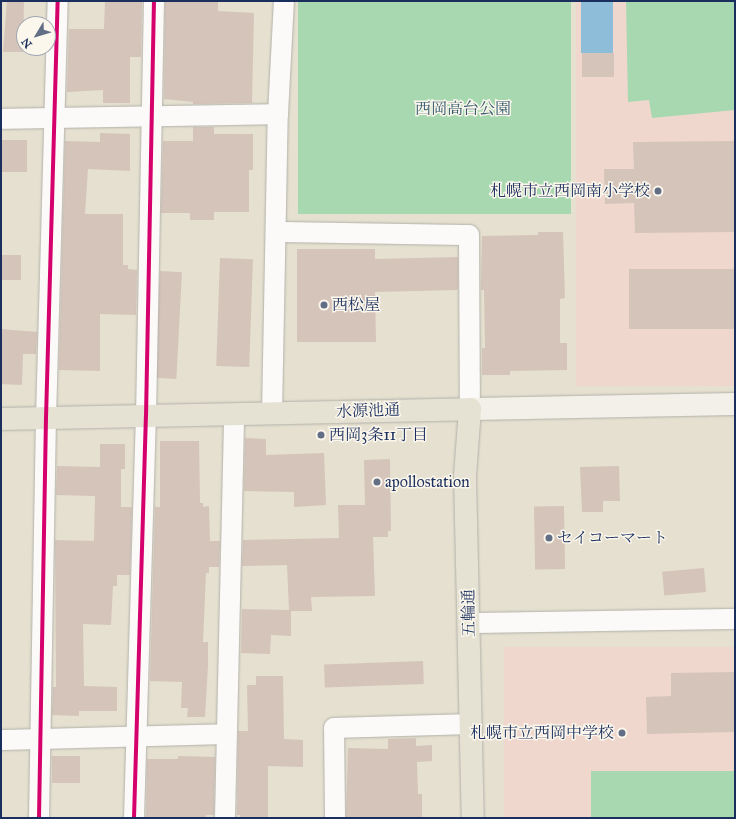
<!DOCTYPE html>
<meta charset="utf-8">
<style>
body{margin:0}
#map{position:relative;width:736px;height:819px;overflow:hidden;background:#e5e0cf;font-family:"IM FELL Great Primer","Noto Serif JP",serif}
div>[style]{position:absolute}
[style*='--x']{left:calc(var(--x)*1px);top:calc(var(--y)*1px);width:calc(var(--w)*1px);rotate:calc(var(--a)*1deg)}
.built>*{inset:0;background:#efd7cd;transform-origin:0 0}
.green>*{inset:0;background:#a8d8b0;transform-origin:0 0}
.water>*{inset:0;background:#8ebdda;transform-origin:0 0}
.building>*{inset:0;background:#d5c4ba;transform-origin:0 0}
.roads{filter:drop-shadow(0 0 1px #b2b1ab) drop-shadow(0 0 1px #b2b1ab)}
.street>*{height:20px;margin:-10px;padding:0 10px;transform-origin:10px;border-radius:10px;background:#fbfaf8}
.secondary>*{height:22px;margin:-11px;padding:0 11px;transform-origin:11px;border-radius:11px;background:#f2f0e8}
.primary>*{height:22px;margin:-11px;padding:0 11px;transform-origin:11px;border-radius:11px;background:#e5e1d3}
.cycleway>*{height:4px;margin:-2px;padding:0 2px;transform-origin:2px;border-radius:2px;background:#d6006c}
.dots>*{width:11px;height:11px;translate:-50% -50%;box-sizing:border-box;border:2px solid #fbf7ec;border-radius:50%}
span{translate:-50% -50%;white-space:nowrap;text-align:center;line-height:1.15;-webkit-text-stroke:3px #fbf7ec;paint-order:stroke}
.park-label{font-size:16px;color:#32586c}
.poi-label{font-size:16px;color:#1b2f5e}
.right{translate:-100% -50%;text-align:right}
.left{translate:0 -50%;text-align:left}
.street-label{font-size:16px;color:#1b2f5e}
.frame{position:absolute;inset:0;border:2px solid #1b2f5e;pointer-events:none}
.north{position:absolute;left:16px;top:16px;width:40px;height:40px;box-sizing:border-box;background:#fbf7ec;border:1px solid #a1a7b3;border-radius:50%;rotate:232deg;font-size:11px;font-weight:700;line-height:16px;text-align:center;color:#1b2f5e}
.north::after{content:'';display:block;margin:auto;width:14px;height:18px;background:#626d86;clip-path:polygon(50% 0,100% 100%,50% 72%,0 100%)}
</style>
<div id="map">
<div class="built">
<div style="left:576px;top:1px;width:159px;height:385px"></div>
<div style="left:735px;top:647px;width:171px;height:231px;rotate:90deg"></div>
</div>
<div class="green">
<div style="left:298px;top:1px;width:273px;height:213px"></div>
<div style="clip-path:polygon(626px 1px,735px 1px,735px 110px,652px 118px,649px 100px,628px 102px)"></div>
<div style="left:735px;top:771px;width:47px;height:144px;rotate:90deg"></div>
</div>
<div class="water">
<div style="left:581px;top:1px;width:32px;height:52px"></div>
</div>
<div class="building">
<div style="clip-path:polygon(7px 1px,24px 1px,23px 52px,3px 52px)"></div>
<div style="clip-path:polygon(105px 1px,142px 1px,141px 57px,130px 57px,130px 103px,103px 103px,103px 90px,67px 92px,69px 29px,104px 29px)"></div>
<div style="clip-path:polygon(165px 1px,218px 1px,218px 11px,254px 13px,252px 103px,193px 104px,193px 102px,164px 99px)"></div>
<div style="left:582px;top:53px;width:32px;height:24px"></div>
<div style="clip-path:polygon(193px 127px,214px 127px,214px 134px,253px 134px,253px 170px,249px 170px,249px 212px,214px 212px,214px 220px,190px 220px,190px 213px,161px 213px,163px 141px,193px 141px)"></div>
<div style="clip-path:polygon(100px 133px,130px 134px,130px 171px,88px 169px,85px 214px,123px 214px,123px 265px,128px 265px,128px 269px,137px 270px,136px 315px,100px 314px,100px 371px,59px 370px,65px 141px,100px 142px)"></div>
<div style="left:1px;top:140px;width:26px;height:32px"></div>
<div style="clip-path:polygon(735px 141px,735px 232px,635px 233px,634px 203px,605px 204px,604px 169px,634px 169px,633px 142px)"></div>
<div style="clip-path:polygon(538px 232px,563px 232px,565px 298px,560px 299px,560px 343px,567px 343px,567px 370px,510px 371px,510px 375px,482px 375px,482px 348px,485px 348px,484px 290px,481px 290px,482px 236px,538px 235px)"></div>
<div style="clip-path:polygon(297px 249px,375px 249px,375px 259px,458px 257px,458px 290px,375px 292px,376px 342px,297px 342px)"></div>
<div style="left:21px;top:255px;width:25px;height:20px;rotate:90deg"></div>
<div style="left:220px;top:258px;width:33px;height:108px;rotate:2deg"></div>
<div style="left:735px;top:269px;width:60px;height:106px;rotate:90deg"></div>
<div style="left:160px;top:271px;width:22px;height:107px;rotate:3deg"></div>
<div style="clip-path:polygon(1px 329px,37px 332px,36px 354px,23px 354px,22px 385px,1px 384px)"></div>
<div style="clip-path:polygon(245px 438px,266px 439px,266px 455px,324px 453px,326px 505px,294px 507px,294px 492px,244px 491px)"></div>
<div style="clip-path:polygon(160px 441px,199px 441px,200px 503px,203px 503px,203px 507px,209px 506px,210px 541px,220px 541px,219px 567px,209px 567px,209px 573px,206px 573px,203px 642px,208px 642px,208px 666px,205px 717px,187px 717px,188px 708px,181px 708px,182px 682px,150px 681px,155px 507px,160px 507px)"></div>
<div style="clip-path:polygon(100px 444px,125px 444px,125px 469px,121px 469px,121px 507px,132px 507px,130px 575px,117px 575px,117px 586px,113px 586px,111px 625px,83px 624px,84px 686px,117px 687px,117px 711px,79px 711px,79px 716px,52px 715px,53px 687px,56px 687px,55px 540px,94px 541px,95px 496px,56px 495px,57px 466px,100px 467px)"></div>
<div style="clip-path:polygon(390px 459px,391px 531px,388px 531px,388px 537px,373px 537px,375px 596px,311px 597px,312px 611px,291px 611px,291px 636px,271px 635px,270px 654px,241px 653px,242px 609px,289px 610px,287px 565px,242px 566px,243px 540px,339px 538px,338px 505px,365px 505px,364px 460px)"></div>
<div style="clip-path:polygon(619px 466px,620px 501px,603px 501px,603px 512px,582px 512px,580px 467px)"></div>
<div style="left:564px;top:506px;width:63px;height:30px;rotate:89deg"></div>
<div style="left:704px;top:568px;width:24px;height:42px;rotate:85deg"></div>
<div style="left:423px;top:661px;width:23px;height:99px;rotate:88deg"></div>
<div style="clip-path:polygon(735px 672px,735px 732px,647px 734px,646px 697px,671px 696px,671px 673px)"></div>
<div style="clip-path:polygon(256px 676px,283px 676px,284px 739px,303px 740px,303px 767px,268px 766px,268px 818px,240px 818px,240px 815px,237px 815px,238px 731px,248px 731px,247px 685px,256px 685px)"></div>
<div style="clip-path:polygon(416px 738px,416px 746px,432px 745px,432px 761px,417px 762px,418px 794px,422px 794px,422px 818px,346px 817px,348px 748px,388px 749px,388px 739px)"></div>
<div style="left:52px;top:756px;width:28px;height:27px"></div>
<div style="clip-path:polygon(178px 756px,215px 757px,214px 815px,206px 815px,206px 818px,146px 818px,147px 759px,178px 759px)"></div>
</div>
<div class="roads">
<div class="street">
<div style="--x:1;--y:119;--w:277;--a:-1"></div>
<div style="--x:277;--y:232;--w:192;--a:0.9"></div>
<div style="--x:469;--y:235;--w:174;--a:89.7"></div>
<div style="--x:272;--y:414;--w:300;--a:-88.9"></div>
<div style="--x:278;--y:114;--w:113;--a:-87"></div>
<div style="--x:469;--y:623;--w:266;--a:-0.9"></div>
<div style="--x:1;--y:740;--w:224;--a:-1.5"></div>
<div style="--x:39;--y:818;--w:400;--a:-89"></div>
<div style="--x:46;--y:418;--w:417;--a:-88.4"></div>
<div style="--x:134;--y:818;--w:402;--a:-88.3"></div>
<div style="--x:146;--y:416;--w:415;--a:-88.9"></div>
<div style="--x:225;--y:818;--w:403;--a:-88.7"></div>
<div style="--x:335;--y:818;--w:90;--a:-90.6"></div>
<div style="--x:334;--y:728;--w:137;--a:-1.7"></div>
</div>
<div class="secondary">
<div style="--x:470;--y:409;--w:265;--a:-1.1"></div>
</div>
<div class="primary">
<div style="--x:1;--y:419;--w:469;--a:-1.2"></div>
<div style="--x:470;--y:409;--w:67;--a:94.3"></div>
<div style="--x:465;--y:476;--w:342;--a:88.7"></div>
</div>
</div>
<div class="cycleway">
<div style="--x:39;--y:818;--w:400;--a:-89"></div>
<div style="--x:46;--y:418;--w:417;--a:-88.4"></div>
<div style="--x:134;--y:818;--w:402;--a:-88.3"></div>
<div style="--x:146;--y:416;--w:415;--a:-88.9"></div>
</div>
<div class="dots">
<div style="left:658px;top:191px;background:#626d86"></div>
<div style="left:324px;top:305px;background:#626d86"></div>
<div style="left:321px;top:435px;background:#626d86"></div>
<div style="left:377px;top:482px;background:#626d86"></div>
<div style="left:549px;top:538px;background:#626d86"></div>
<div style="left:622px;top:733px;background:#626d86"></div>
</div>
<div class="park-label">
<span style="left:463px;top:109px">西岡高台公園</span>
</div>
<div class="poi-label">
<span class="right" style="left:650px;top:191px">札幌市立西岡南小学校</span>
<span class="left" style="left:332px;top:305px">西松屋</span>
<span class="left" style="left:329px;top:435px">西岡3条11丁目</span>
<span class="left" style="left:385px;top:482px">apollostation</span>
<span class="left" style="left:557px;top:538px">セイコーマート</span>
<span class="right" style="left:614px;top:733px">札幌市立西岡中学校</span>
</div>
<div class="street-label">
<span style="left:368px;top:411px;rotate:-2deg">水源池通</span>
<span style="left:469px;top:613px;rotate:-91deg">五輪通</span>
</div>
<div class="frame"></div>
<div class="north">N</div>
</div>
